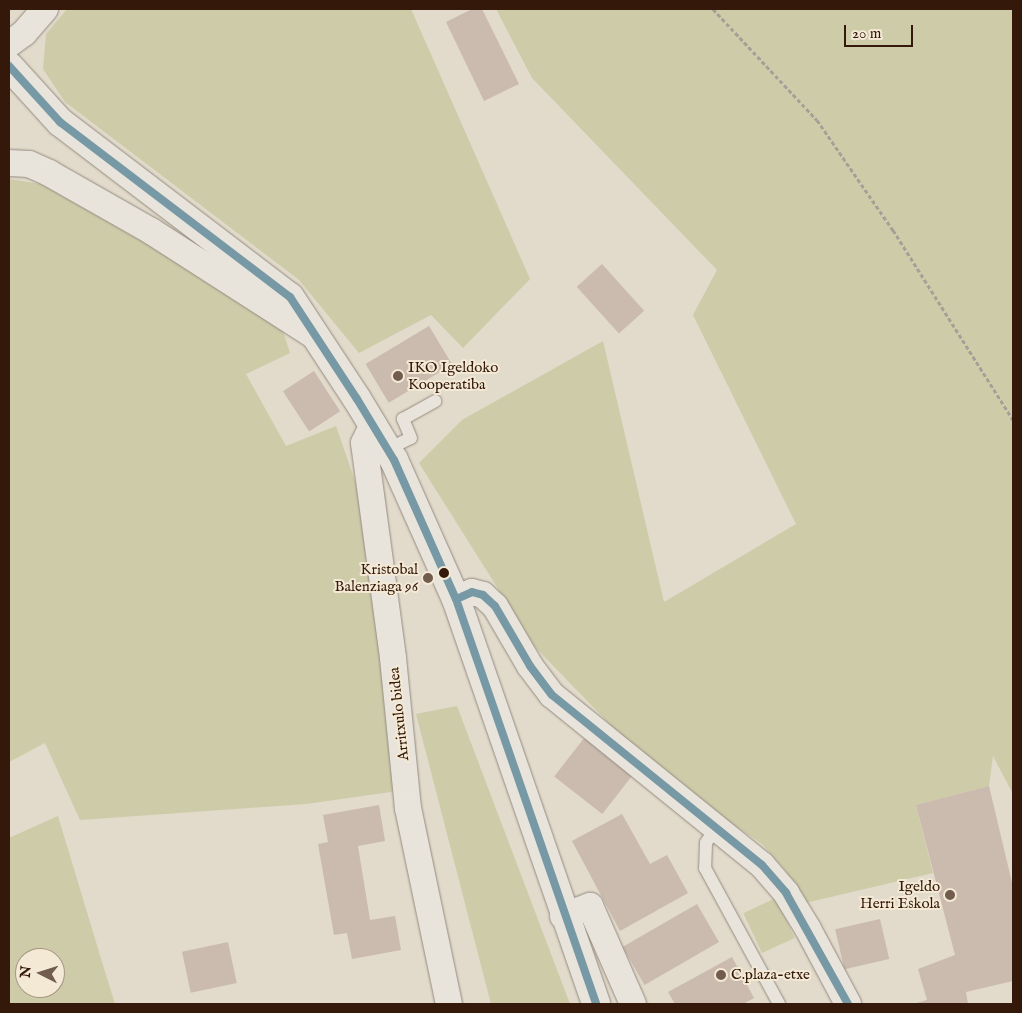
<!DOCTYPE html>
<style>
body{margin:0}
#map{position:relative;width:1022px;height:1013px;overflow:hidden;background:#e2daca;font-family:"IM FELL English",serif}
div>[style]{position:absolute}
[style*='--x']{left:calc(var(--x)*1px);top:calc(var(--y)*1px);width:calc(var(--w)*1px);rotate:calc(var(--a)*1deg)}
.green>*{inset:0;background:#cecba9;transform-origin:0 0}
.building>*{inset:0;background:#cabbae;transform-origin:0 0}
.path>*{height:3px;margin-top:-1.5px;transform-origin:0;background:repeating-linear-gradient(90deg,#a69f98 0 4px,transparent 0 6.5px)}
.roads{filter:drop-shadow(0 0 1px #948b80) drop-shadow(0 0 1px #948b80)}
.lane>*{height:12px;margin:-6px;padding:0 6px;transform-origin:6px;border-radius:6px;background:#e8e4dc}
.street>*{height:26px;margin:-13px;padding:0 13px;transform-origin:13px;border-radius:13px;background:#e8e4dc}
.secondary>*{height:28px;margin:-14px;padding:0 14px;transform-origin:14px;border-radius:14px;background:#e8e4dc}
.bus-1>*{height:8px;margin:-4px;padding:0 4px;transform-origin:4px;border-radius:4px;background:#7699a5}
.dots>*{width:14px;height:14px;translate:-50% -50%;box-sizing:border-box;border:2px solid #f3e9d5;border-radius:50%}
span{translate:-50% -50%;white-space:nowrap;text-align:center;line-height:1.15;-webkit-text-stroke:4px #f3e9d5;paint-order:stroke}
.poi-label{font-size:15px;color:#341809}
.left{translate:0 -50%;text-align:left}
.right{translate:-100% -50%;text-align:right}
.street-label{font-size:15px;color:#341809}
.frame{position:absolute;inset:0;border:10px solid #341809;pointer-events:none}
.north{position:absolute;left:15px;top:948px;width:50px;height:50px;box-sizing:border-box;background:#f3e9d5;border:1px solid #a79583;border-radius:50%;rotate:275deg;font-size:14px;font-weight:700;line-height:20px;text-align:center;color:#341809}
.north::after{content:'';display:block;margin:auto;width:18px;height:22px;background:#715c4d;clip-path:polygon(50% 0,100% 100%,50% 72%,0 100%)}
.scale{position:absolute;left:844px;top:25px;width:69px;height:22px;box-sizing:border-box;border:2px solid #341809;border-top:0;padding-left:6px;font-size:15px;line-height:18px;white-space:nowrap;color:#341809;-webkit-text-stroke:4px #f3e9d5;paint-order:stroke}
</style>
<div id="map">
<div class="green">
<div style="clip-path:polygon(67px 9px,411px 9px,530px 279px,463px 348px,431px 315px,359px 353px,299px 280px,65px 102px,43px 69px,46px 34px)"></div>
<div style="clip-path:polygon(496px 9px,1013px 9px,1013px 794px,993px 756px,989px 786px,916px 805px,933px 873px,805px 903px,786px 871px,762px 844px,656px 772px,534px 646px,419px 463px,462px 420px,603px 341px,664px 602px,796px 524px,693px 315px,717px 270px,532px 78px)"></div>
<div style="clip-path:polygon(9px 179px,41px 184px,126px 227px,281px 325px,290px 353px,246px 374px,286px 446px,336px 426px,364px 507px,398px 791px,306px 804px,80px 820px,45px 743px,9px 762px)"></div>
<div style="clip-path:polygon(457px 706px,570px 1004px,491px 1004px,416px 714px)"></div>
<div style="clip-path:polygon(evenodd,58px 816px,102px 962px,115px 1004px,9px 1004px,9px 838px,58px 816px,25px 958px,55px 958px,55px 988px,25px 988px,25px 958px)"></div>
<div style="left:776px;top:898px;width:44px;height:36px;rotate:65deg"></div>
</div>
<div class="building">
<div style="clip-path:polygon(472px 9px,482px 9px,519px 84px,484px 101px,446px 22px)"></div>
<div style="left:602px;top:264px;width:63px;height:34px;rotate:48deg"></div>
<div style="left:429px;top:326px;width:45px;height:74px;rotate:59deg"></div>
<div style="left:314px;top:371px;width:48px;height:37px;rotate:57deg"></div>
<div style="left:585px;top:737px;width:61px;height:50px;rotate:38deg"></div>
<div style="clip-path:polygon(989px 786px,1013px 887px,1013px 981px,966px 992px,968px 1004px,913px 1004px,927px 1000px,918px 969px,955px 955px,916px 805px)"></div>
<div style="clip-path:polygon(379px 805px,385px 841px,358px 846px,370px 920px,395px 916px,401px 950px,352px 959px,347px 933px,334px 935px,318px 844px,328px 842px,323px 815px)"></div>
<div style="clip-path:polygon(622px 814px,650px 864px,667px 855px,688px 893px,620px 931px,572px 841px)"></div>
<div style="left:697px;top:904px;width:44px;height:86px;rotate:60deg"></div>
<div style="left:880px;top:919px;width:41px;height:46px;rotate:77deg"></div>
<div style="left:228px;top:942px;width:42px;height:47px;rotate:78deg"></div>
<div style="clip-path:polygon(732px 957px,754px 998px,743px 1004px,675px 1004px,668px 992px)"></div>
</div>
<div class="path">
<div style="--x:713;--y:9;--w:152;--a:46.9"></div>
<div style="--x:817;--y:120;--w:134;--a:55.4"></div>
<div style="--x:893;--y:230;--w:225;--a:57.7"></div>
</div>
<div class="roads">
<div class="lane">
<div style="--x:388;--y:449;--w:25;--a:-26"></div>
<div style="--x:411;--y:438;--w:21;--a:-113"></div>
<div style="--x:403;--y:419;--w:37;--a:-29"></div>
<div style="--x:717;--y:827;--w:19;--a:125"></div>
<div style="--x:706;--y:843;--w:25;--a:92"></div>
<div style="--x:705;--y:868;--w:155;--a:61.4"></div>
</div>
<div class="street">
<div style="--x:9;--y:44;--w:19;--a:-36"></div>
<div style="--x:24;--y:33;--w:32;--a:-49"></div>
<div style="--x:9;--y:163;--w:20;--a:3"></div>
<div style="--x:29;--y:164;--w:22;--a:24"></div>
<div style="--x:49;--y:173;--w:117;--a:29.6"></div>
<div style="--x:151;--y:231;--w:193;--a:32.7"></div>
<div style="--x:373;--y:424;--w:21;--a:115"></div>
<div style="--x:364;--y:443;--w:217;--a:82.3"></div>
<div style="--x:393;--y:658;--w:151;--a:84.3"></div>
<div style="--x:408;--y:808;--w:200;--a:78.2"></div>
<div style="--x:456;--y:599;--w:17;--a:-24"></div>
<div style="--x:472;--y:592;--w:11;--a:15"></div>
<div style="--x:483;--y:595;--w:16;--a:43"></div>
<div style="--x:495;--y:606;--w:69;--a:59.7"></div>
<div style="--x:530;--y:666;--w:36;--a:53"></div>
<div style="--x:552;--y:695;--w:270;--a:39"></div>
<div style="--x:762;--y:865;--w:37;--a:49"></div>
<div style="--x:786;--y:893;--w:42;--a:58.6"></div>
<div style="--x:808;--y:929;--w:85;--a:61.9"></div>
<div style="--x:563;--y:916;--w:29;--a:-20"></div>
<div style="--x:590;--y:906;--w:107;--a:66.3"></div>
</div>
<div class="secondary">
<div style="--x:9;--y:66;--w:76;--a:47.7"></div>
<div style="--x:60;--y:122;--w:289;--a:37.3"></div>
<div style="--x:290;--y:297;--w:122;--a:56.7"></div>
<div style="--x:357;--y:399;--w:71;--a:58.8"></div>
<div style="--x:394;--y:460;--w:152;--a:66"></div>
<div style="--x:456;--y:599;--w:429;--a:70.9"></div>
</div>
</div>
<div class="bus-1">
<div style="--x:9;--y:66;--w:76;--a:47.7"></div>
<div style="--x:60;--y:122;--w:289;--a:37.3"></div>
<div style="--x:290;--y:297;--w:122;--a:56.7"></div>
<div style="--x:357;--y:399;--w:71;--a:58.8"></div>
<div style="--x:394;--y:460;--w:152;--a:66"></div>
<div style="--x:456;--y:599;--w:429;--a:70.9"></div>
<div style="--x:461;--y:597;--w:12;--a:-24"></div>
<div style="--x:472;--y:592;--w:11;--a:15"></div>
<div style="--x:483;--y:595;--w:16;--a:43"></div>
<div style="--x:495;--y:606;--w:69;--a:59.7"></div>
<div style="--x:530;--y:666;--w:36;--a:53"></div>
<div style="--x:552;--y:695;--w:270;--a:39"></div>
<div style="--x:762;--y:865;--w:37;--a:49"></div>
<div style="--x:786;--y:893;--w:127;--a:60.8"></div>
</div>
<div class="dots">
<div style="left:398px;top:376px;background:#715c4d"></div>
<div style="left:444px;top:573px;background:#341809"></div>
<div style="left:428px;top:578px;background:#715c4d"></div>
<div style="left:950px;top:895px;background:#715c4d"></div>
<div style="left:721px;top:975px;background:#715c4d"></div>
</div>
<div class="poi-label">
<span class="left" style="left:408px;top:376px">IKO Igeldoko<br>Kooperatiba</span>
<span class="right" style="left:418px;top:578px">Kristobal<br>Balenziaga 96</span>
<span class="right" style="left:940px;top:895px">Igeldo<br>Herri Eskola</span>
<span class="left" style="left:731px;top:975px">C.plaza-etxe</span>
</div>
<div class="street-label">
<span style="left:399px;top:714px;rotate:-96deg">Arritxulo bidea</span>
</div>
<div class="frame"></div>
<div class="north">N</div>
<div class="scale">20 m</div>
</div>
